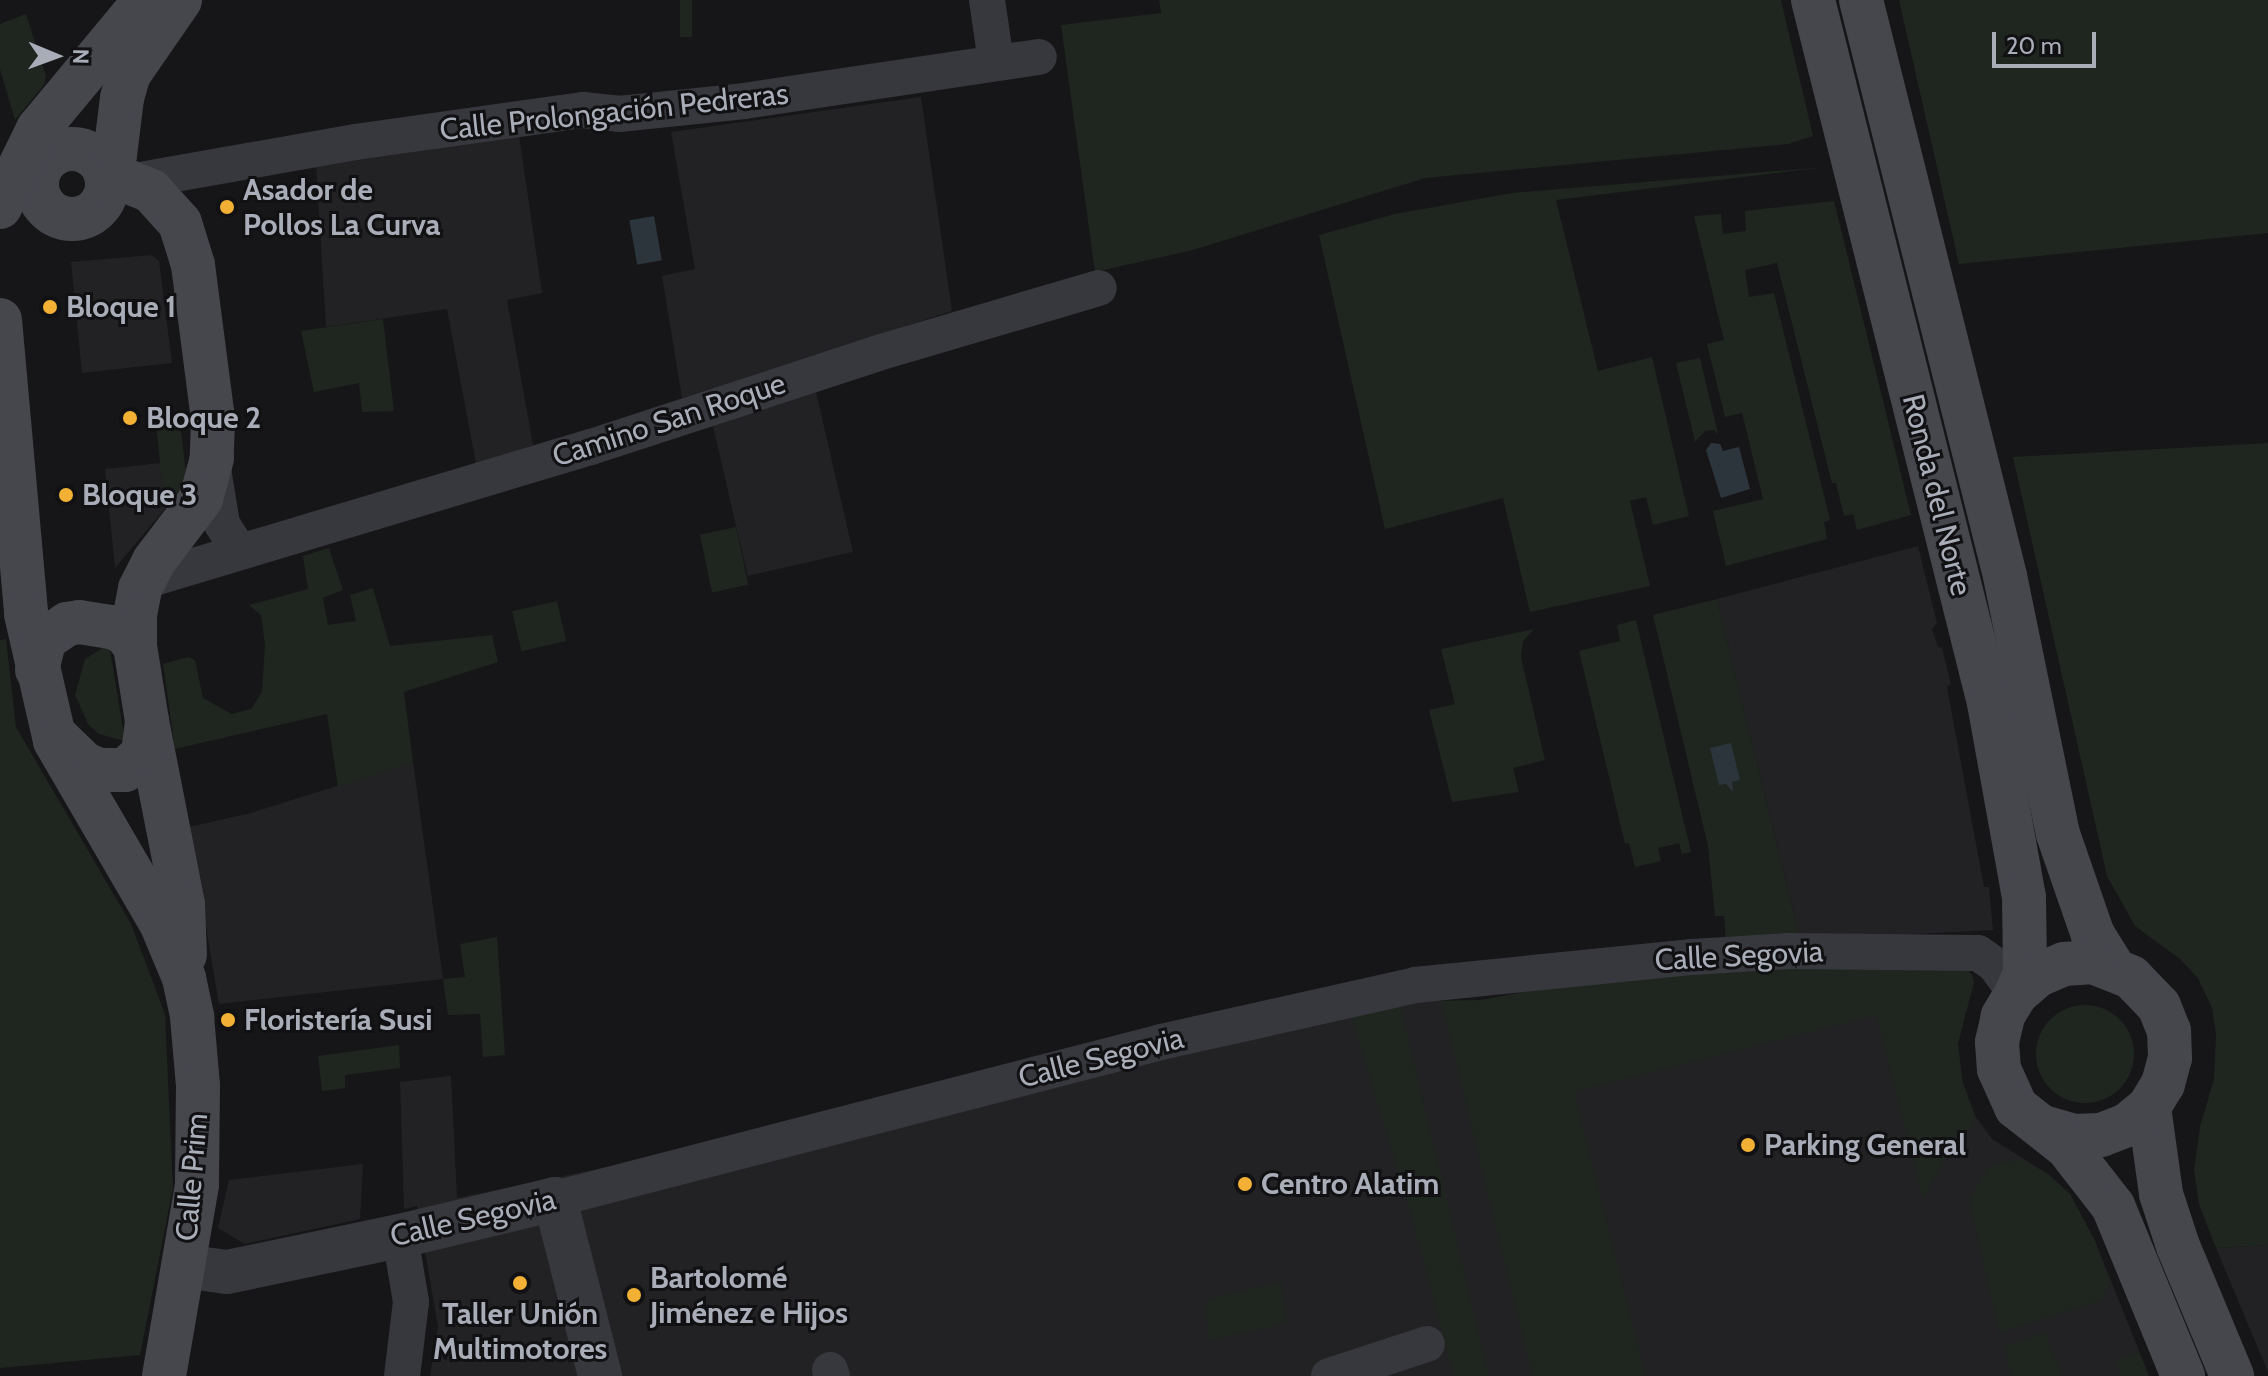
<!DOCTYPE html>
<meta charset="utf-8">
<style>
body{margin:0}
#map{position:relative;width:2268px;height:1376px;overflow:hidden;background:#161618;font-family:Cabin,sans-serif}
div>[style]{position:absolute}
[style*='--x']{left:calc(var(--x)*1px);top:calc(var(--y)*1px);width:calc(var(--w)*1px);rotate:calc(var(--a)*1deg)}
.built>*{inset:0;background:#222225;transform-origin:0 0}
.green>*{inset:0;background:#1e261f;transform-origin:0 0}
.round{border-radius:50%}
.water>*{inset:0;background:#2c353c;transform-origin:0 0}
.minor>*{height:36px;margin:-18px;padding:0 18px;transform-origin:18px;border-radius:18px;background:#37383d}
.tertiary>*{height:44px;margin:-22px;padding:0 22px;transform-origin:22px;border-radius:22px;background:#37383d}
.secondary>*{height:44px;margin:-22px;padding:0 22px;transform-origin:22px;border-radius:22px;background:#45474d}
.secondary>.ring{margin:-22px;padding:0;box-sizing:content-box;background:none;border:44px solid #45474d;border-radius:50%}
.dots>*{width:22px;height:22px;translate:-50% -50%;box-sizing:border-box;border:4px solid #111113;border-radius:50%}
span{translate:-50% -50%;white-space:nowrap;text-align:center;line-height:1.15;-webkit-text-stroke:6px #111113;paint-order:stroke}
.street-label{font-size:30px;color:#a8adb8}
.poi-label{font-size:30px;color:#a8adb8;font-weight:700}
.left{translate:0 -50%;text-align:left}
.north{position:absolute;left:16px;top:16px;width:80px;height:80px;-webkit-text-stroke:6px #111113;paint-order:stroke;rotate:91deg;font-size:22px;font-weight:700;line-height:32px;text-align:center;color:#a8adb8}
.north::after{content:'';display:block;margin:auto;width:28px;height:36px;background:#a8adb8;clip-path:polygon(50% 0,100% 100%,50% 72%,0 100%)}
.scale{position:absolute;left:1992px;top:32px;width:104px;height:36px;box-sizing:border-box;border:4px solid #a8adb8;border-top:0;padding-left:10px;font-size:24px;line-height:28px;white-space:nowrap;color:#a8adb8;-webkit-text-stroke:6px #111113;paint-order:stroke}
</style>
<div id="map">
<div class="built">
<div style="clip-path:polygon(921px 97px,952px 311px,682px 398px,662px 276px,695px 269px,671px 132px)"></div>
<div style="clip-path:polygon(519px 135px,542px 293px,507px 300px,533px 445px,476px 464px,447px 309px,326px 327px,316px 164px)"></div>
<div style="clip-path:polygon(152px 255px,159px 261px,172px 363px,82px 373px,71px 262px)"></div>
<div style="left:816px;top:392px;width:164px;height:108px;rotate:77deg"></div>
<div style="clip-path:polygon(161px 463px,163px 491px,180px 491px,115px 568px,105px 469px)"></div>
<div style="clip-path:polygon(1918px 546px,1937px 623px,1932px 629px,1938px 647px,1942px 648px,1951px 684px,1947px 687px,1984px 887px,1989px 887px,1993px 930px,1800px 940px,1717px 599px)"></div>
<div style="clip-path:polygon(413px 762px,443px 979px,219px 1004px,189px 827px,251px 813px)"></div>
<div style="clip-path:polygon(1972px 974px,1974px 982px,1958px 1043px,1962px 1080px,1975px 1116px,1992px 1139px,2048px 1174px,2070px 1194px,2095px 1241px,2149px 1376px,430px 1376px,438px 1326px,417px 1206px,404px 1209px,400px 1082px,451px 1076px,457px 1198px,612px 1166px,1023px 1066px,1029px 1057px,1416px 996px,1441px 1001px,1481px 1000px,1571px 983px)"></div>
<div style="clip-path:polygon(363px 1164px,360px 1219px,245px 1244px,218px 1228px,229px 1180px)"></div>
<div style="clip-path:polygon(2268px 1245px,2268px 1372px,2216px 1248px)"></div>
</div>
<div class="green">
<div style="left:680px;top:0;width:12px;height:37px"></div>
<div style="clip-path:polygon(1159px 0,1781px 0,1813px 136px,1788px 144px,1425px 178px,1193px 250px,1095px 272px,1061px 25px,1161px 13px)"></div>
<div style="clip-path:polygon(1899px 0,2268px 0,2268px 233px,1959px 264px)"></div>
<div style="clip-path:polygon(26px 14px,46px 76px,44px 85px,15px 120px,0 69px,0 24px)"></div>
<div style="clip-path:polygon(1826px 167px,1556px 200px,1598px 371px,1652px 357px,1689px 516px,1653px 525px,1646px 497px,1630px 501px,1650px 586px,1530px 612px,1503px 498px,1385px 529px,1319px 235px,1395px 214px,1512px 193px)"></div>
<div style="clip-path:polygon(1834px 201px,1911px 515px,1857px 530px,1853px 514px,1844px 516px,1836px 483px,1832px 483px,1777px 263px,1745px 270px,1749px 297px,1774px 293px,1830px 520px,1824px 522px,1827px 539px,1726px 566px,1713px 511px,1763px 499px,1742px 413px,1725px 417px,1707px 344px,1724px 340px,1694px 216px,1721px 214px,1723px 234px,1746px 231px,1745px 211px)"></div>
<div style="clip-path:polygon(383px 319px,394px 411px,362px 412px,359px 383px,314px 392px,301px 331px)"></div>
<div style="clip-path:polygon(1700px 358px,1718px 434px,1713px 430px,1705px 431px,1695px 442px,1676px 363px)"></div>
<div style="clip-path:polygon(179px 414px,187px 481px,180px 491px,163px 491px,155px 416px)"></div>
<div style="clip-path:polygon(2268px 443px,2268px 1245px,2216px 1248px,2199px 1204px,2194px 1170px,2200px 1127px,2214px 1079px,2216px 1034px,2212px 1008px,2198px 978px,2180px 959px,2135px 926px,2107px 876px,2013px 457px)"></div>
<div style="left:736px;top:527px;width:59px;height:37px;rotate:78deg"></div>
<div style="clip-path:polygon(329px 548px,343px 590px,323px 598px,328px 625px,356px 621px,350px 595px,373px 588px,390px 646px,492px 635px,498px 662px,404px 692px,413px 762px,338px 787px,327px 714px,175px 749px,163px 664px,188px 657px,195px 660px,203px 698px,232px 714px,251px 709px,262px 692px,265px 645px,261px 615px,249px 605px,308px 589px,303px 556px)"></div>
<div style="clip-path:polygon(1717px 599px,1800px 940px,1726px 943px,1724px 916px,1715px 916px,1708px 846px,1653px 615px)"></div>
<div style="left:557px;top:601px;width:41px;height:46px;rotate:77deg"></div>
<div style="clip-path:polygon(1636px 620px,1691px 852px,1682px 854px,1679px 843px,1658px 848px,1661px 861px,1635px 867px,1629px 843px,1625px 844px,1579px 651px,1620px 641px,1617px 625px)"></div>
<div style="clip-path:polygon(1534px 629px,1523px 641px,1521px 657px,1545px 760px,1513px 768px,1519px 792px,1452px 802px,1429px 710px,1455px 704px,1441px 649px)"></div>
<div style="clip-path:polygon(6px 639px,16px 727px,131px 924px,165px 1014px,173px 1188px,140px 1355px,0 1368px,0 640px)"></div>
<div style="clip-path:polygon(109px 644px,125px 741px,99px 734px,88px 724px,75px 695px,85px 659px)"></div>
<div style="clip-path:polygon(497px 937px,505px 1055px,483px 1057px,480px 1014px,448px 1015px,443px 979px,465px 977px,460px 944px)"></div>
<div style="clip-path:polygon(1968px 967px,1974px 982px,1958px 1043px,1962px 1080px,1975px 1116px,1972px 1125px,1954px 1144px,1923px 1199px,1876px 1015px,1574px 1092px,1646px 1376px,1532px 1376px,1441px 1001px,1481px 1000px,1653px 969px)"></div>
<div style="clip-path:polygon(1399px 1000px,1489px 1376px,1454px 1376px,1411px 1215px,1349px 1009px)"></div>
<div class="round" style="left:2036px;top:1005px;width:98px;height:98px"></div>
<div style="clip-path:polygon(399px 1045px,400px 1068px,345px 1075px,345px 1088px,322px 1091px,318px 1056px)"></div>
<div style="clip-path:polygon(2023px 1160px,2048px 1174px,2070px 1194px,2095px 1241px,2110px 1282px,2102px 1300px,1999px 1333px,1969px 1200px,1987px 1169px,2001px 1162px)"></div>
<div style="clip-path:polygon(1281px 1282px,1287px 1323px,1209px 1341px,1205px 1307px,1210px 1298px)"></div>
<div style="clip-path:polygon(2044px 1332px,2063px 1376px,2011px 1376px,2005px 1347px)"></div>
<div style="clip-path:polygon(2139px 1352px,2149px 1376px,2122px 1376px,2115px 1360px)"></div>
</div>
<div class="water">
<div style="left:654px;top:216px;width:45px;height:25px;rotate:80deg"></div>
<div style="clip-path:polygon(1711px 443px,1720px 444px,1723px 451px,1739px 447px,1750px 489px,1721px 498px,1706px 450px)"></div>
<div style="clip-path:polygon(1731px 743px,1740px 780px,1732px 782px,1733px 792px,1726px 784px,1719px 785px,1710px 748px)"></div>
</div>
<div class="minor">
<div style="--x:987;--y:0;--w:63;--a:81.7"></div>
<div style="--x:129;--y:182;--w:230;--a:-10"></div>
<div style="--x:355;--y:142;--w:230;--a:-8"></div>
<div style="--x:583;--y:110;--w:36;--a:6"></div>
<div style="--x:619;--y:114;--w:126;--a:-5.9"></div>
<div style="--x:744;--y:101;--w:298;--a:-8.5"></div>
<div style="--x:212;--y:463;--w:62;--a:80.7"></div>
<div style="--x:222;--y:524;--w:32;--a:58"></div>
<div style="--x:144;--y:581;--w:467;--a:-16.7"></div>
<div style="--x:591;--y:447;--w:302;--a:-18.1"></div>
<div style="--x:878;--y:353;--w:230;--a:-16.4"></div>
<div style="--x:555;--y:1199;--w:626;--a:-14.52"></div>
<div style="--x:1161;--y:1042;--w:260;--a:-12.6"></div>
<div style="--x:1415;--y:985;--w:279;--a:-5.8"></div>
<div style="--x:1693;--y:957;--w:96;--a:-3.6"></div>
<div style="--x:1789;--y:951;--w:189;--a:0.6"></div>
<div style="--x:1978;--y:953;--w:21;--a:35"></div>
<div style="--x:1995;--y:965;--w:36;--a:54"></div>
<div style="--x:400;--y:1236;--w:67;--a:80.5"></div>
<div style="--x:411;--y:1302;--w:75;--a:96.9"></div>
<div style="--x:830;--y:1370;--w:6;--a:72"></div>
<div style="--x:1329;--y:1376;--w:103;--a:-18.1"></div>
</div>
<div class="tertiary">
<div style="--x:183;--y:1266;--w:44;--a:7.8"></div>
<div style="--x:227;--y:1272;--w:177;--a:-11.8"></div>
<div style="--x:400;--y:1236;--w:159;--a:-13.4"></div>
<div style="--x:555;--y:1199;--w:183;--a:75.7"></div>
</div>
<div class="secondary">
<div style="--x:1813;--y:0;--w:725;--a:75.94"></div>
<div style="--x:1989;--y:703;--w:197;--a:79.8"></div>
<div style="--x:2024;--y:897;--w:76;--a:89.2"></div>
<div style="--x:2025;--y:973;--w:23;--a:113"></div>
<div style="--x:1861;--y:0;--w:594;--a:75.96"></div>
<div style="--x:2005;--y:576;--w:263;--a:78.4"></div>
<div style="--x:2058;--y:834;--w:107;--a:70.9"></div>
<div style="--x:2093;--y:935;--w:40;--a:58"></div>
<div class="ring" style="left:37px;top:149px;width:26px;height:26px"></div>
<div style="--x:105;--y:172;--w:20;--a:-60"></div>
<div style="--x:115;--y:155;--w:57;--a:-83"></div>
<div style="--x:122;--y:98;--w:25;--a:-74"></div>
<div style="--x:129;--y:74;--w:90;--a:-55.4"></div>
<div style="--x:108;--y:183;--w:21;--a:-3"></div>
<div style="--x:129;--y:182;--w:24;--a:22"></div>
<div style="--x:151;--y:191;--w:43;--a:47.8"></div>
<div style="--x:180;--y:223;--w:44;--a:72.8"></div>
<div style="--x:193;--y:265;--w:156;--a:82.6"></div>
<div style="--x:213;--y:420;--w:38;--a:92"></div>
<div style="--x:212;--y:458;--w:42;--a:105"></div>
<div style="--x:201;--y:499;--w:78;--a:127.2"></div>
<div style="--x:154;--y:561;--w:31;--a:117"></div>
<div style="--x:140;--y:589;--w:26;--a:101"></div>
<div style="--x:135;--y:615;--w:31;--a:90"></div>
<div style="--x:135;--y:646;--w:76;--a:80.9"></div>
<div style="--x:147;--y:721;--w:187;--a:78.9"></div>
<div style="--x:183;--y:904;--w:51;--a:87.8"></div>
<div style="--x:0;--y:207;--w:87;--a:-64"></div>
<div style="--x:38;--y:129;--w:168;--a:-50.3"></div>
<div style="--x:0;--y:320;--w:295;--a:84.9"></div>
<div style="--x:26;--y:614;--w:130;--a:77.1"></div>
<div style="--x:55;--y:741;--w:211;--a:59.8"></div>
<div style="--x:161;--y:923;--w:60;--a:67.3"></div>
<div style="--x:184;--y:978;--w:40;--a:78"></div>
<div style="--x:192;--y:1017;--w:69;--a:85"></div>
<div style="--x:198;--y:1086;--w:99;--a:90.6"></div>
<div style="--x:197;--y:1185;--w:194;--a:99.8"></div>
<div style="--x:37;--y:670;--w:32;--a:-76"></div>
<div style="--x:45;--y:639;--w:27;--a:-34"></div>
<div style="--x:67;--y:624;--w:12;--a:-9"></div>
<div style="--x:79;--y:622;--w:32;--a:9"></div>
<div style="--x:111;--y:627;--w:14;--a:21"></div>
<div style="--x:124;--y:632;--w:18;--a:52"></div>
<div style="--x:59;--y:739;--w:36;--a:44"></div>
<div style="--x:85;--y:764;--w:15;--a:23"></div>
<div style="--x:99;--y:770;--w:26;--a:0"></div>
<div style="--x:125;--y:770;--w:24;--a:-42"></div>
<div style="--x:143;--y:754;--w:33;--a:-83"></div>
<div style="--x:2149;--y:1107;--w:88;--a:82.1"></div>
<div style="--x:2161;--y:1194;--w:55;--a:71.9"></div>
<div style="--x:2178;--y:1246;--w:141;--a:67.4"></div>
<div style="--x:2046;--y:1128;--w:29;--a:16"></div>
<div style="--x:2074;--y:1136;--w:27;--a:-2"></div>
<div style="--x:2101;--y:1135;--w:28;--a:-21"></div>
<div style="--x:2127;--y:1125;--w:28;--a:-39"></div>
<div style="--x:2149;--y:1107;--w:27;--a:-59"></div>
<div style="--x:2163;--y:1084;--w:27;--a:-75"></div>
<div style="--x:2170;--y:1058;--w:27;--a:-92"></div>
<div style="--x:2169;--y:1031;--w:27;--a:-112"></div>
<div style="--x:2159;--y:1006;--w:40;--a:-134"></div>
<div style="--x:2131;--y:977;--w:41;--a:-158.5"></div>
<div style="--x:2093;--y:962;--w:29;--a:176"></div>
<div style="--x:2064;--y:964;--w:28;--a:157"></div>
<div style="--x:2038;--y:975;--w:29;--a:139"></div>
<div style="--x:2016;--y:994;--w:26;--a:121"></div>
<div style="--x:2003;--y:1016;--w:27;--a:103"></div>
<div style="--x:1997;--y:1042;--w:27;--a:86"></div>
<div style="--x:1999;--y:1069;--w:42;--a:65.9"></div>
<div style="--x:2016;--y:1107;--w:65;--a:38.1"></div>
<div style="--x:2067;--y:1147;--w:75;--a:52.1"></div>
<div style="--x:2113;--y:1206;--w:184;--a:67.6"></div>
</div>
<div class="dots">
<div style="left:227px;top:207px;background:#f2b134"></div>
<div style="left:50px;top:307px;background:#f2b134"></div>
<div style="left:130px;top:418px;background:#f2b134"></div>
<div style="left:66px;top:495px;background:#f2b134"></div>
<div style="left:228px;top:1020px;background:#f2b134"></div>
<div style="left:1748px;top:1145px;background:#f2b134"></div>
<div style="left:1245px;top:1184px;background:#f2b134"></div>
<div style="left:520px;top:1283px;background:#f2b134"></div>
<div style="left:634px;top:1295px;background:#f2b134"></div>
</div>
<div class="street-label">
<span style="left:614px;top:112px;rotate:-6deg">Calle Prolongación Pedreras</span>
<span style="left:669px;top:420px;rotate:-18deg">Camino San Roque</span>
<span style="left:1937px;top:495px;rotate:76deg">Ronda del Norte</span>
<span style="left:1739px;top:956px;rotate:-3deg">Calle Segovia</span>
<span style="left:1101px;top:1058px;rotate:-14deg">Calle Segovia</span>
<span style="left:192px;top:1177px;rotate:-85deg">Calle Prim</span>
<span style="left:473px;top:1218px;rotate:-13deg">Calle Segovia</span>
</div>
<div class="poi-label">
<span class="left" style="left:243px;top:207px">Asador de<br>Pollos La Curva</span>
<span class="left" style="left:66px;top:307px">Bloque 1</span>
<span class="left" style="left:146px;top:418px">Bloque 2</span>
<span class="left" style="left:82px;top:495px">Bloque 3</span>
<span class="left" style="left:244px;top:1020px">Floristería Susi</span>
<span class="left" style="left:1764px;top:1145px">Parking General</span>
<span class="left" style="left:1261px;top:1184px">Centro Alatim</span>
<span class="left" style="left:650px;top:1295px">Bartolomé<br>Jiménez e Hijos</span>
<span style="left:520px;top:1331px">Taller Unión<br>Multimotores</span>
</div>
<div class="north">N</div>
<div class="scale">20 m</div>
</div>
